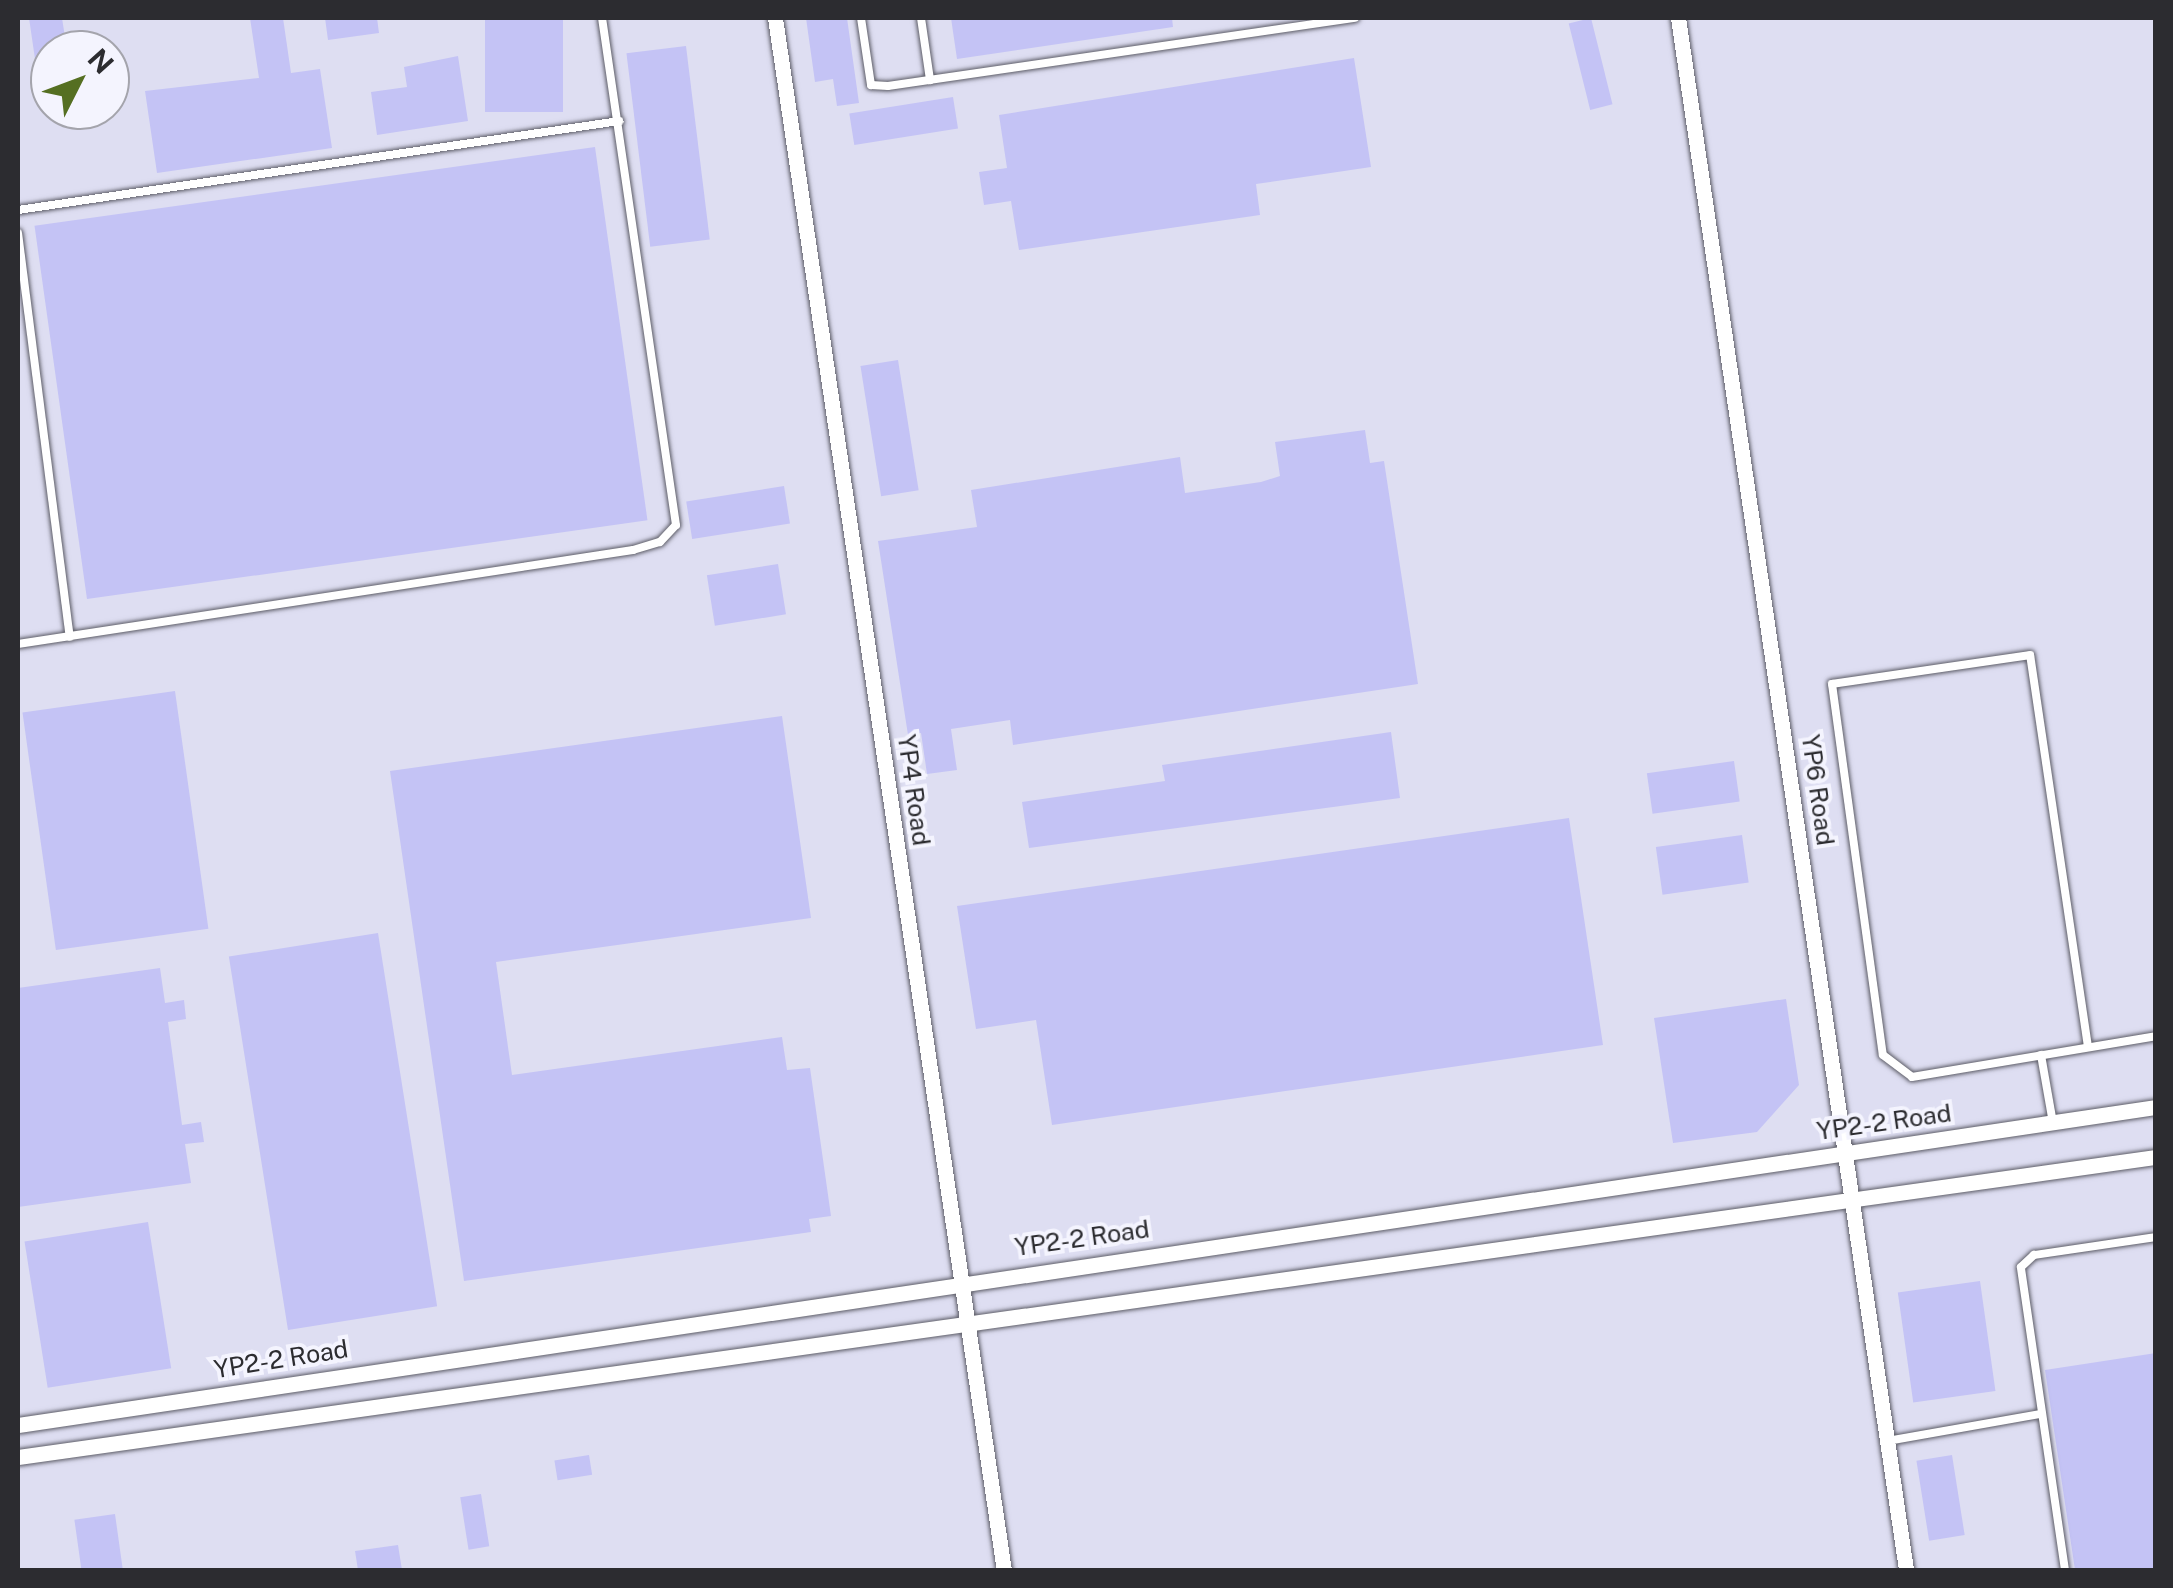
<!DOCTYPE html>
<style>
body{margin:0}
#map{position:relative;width:2173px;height:1588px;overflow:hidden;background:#e6e7f3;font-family:"Public Sans",sans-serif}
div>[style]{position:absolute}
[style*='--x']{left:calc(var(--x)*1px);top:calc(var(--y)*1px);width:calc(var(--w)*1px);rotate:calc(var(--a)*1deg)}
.built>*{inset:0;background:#dedef2}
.building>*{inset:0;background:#c4c3f5;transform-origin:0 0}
.roads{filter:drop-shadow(0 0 2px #5d5d67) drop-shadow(0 0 2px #5d5d67)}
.service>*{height:8px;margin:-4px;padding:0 4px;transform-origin:4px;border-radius:4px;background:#fff}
.minor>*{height:15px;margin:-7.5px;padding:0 7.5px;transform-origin:7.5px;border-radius:7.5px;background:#fff}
span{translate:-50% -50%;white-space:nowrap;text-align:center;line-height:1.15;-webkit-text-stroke:8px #f4f4fe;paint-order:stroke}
.street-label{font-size:25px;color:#2c2c30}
.frame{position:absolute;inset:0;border:20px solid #2c2c30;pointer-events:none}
.north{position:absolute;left:30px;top:30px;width:100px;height:100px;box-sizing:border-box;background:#f4f4fe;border:2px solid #a4a4ac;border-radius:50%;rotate:48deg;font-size:28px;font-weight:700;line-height:40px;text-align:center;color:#2c2c30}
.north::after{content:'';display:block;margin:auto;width:35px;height:45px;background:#556f22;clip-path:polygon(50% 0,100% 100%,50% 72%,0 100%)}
</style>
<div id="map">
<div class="built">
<div style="clip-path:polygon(evenodd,18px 18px,2155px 18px,2155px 1570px,18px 1570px,18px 18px,50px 50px,110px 50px,110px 110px,50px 110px,50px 50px)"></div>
</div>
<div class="building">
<div style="clip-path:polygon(29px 18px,62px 18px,67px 50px,50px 50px,50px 92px,40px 93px)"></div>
<div style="clip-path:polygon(250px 18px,283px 18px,291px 73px,320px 69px,332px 148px,157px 173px,145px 91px,259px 78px)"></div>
<div style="clip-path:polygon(325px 18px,377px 18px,379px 33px,328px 40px)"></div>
<div style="left:485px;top:18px;width:78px;height:94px"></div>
<div style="clip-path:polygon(806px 18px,847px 18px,859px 103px,837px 106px,833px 79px,815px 82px)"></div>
<div style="clip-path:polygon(951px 18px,1172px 18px,1173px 27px,957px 59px)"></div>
<div style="left:1591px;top:18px;width:89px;height:23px;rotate:76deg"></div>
<div style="left:686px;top:46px;width:195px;height:60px;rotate:83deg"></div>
<div style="clip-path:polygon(458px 56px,468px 121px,377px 135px,371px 92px,407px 87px,404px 67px)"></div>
<div style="clip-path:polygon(1354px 58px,1371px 167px,1256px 184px,1260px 215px,1019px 250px,1011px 201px,984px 205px,979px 172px,1007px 168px,999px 115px)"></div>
<div style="left:953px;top:97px;width:32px;height:105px;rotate:81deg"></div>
<div style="left:595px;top:147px;width:377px;height:566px;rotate:82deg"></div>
<div style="left:898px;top:360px;width:132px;height:38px;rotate:81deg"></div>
<div style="clip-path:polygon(1365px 430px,1370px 463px,1384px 461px,1418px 684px,1013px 745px,1010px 720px,951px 729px,957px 770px,927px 774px,921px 733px,908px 735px,878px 541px,977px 527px,971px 490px,1180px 457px,1185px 493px,1261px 482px,1280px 476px,1275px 442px)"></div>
<div style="left:784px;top:486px;width:38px;height:99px;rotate:81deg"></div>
<div style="left:778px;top:564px;width:51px;height:72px;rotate:81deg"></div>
<div style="left:175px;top:691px;width:240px;height:154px;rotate:82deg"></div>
<div style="clip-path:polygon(782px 716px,811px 918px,496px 962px,512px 1075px,782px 1037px,787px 1070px,810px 1068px,831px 1216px,809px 1219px,811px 1232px,464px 1281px,390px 771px)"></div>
<div style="clip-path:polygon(1391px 732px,1400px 798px,1029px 848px,1022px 802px,1165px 781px,1162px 765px)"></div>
<div style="left:1734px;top:761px;width:41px;height:88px;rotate:82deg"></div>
<div style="clip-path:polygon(1569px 818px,1603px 1045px,1052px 1125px,1036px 1020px,976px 1029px,957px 906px)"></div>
<div style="left:1742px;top:835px;width:48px;height:87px;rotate:82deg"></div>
<div style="left:378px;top:933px;width:378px;height:151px;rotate:81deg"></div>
<div style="clip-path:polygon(160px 968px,165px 1003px,184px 1000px,186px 1019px,168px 1022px,182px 1125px,201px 1122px,204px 1142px,185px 1144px,191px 1183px,18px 1207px,18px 988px)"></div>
<div style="clip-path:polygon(1786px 999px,1799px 1085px,1757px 1132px,1673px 1143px,1654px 1018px)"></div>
<div style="left:148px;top:1222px;width:148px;height:125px;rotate:81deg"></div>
<div style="left:1980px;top:1281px;width:111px;height:83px;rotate:82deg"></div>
<div style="clip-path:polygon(2156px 1353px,2156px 1570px,2075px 1570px,2045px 1370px)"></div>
<div style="left:589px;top:1455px;width:20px;height:35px;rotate:81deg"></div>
<div style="left:1952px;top:1455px;width:81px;height:36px;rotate:81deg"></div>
<div style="left:481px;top:1494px;width:53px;height:21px;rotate:81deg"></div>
<div style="left:115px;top:1514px;width:57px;height:41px;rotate:82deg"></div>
<div style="clip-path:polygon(398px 1545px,402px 1570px,358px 1570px,355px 1551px)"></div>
</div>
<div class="roads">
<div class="service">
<div style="--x:861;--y:18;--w:68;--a:81.5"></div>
<div style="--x:871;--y:85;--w:17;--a:3"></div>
<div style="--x:888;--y:86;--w:472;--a:-8.3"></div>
<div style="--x:921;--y:18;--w:63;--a:81.7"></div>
<div style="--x:18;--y:210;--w:608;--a:-8.42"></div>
<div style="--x:18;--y:233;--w:407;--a:82.7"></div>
<div style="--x:18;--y:644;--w:622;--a:-8.69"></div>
<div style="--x:633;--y:550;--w:28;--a:-17"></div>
<div style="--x:660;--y:542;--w:23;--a:-47"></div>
<div style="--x:676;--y:525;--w:512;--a:-98.3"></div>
<div style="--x:2088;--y:1047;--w:396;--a:-98.4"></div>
<div style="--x:2030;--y:655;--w:200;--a:171.7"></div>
<div style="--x:1832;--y:684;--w:374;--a:82.2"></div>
<div style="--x:1883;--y:1055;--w:36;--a:37"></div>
<div style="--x:1912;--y:1077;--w:247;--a:-9.5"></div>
<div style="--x:2041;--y:1055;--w:69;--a:80"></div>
<div style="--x:1887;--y:1441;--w:155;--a:-10"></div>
<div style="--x:2065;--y:1570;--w:306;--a:-98.3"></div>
<div style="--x:2021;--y:1267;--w:18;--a:-43"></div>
<div style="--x:2034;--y:1255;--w:123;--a:-8.4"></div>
</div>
<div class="minor">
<div style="--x:775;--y:18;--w:1569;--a:81.61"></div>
<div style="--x:1678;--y:18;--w:1569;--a:81.64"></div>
<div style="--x:18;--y:1425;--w:2162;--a:-8.46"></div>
<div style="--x:18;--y:1457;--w:2159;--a:-7.99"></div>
</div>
</div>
<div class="street-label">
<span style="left:914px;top:790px;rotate:82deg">YP4 Road</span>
<span style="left:1818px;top:790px;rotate:82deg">YP6 Road</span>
<span style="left:1884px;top:1122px;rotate:-8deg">YP2-2 Road</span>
<span style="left:1082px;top:1238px;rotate:-8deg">YP2-2 Road</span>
<span style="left:281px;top:1359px;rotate:-9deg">YP2-2 Road</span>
</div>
<div class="frame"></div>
<div class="north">N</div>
</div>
